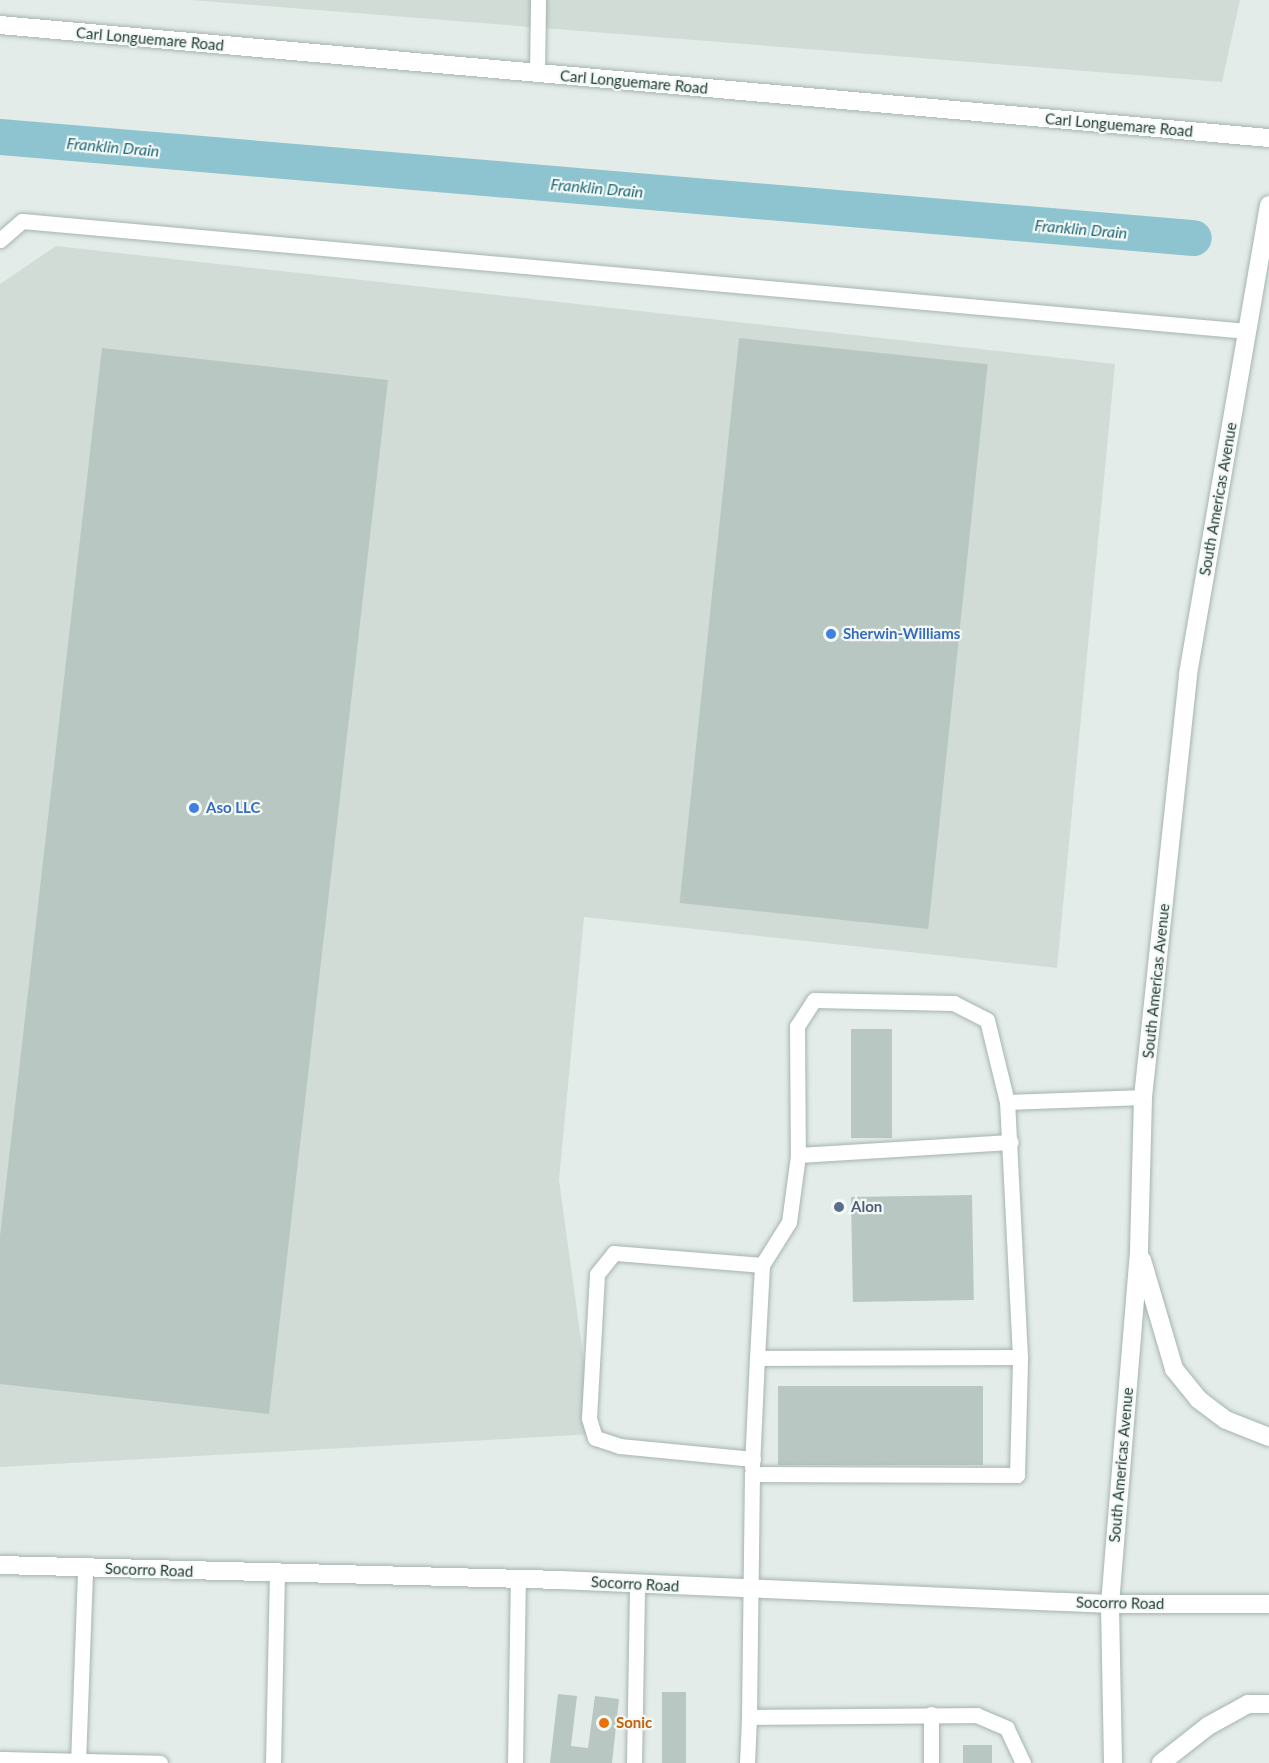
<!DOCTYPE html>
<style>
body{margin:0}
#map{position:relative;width:1269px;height:1763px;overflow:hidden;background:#e3ece8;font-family:Lato,sans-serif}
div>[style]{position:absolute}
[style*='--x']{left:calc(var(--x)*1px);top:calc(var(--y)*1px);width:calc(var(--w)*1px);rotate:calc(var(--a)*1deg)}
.built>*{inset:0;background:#d1dcd7}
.canal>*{height:36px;margin:-18px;padding:0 18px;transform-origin:18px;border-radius:18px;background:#8dc4cf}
.building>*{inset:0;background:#b8c7c1;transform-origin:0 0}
.roads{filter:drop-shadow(0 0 2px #a6b4af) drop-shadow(0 0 2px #a6b4af)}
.service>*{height:15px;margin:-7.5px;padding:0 7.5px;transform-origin:7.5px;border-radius:7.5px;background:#fff}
.tertiary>*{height:18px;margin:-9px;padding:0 9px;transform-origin:9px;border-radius:9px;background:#fff}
.secondary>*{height:18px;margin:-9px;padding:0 9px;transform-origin:9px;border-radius:9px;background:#fff}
.dots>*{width:16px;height:16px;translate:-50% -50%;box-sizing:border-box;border:3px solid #f4f9f6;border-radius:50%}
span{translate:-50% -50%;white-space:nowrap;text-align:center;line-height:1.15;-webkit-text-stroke:4.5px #f4f9f6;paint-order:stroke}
.street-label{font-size:15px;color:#233d36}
.shop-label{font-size:15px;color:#366cbe;font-weight:700}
.left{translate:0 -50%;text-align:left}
.service-label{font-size:15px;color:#4e5e75;font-weight:700}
.food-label{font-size:15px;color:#c56008;font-weight:700}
.water-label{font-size:16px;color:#1f6777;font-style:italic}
</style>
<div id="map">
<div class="built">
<div style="clip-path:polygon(191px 0,1240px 0,1222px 82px)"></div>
<div style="clip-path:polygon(56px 246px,1115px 364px,1057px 968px,584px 917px,559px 1180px,594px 1434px,0 1467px,0 284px)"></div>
</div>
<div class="canal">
<div style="--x:0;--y:137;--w:1198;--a:4.84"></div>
</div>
<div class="building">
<div style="left:739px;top:338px;width:250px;height:568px;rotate:6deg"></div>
<div style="clip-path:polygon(102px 348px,388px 380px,269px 1414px,0 1384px,0 1236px)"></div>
<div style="left:851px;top:1029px;width:41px;height:109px"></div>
<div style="left:972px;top:1195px;width:105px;height:121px;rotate:89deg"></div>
<div style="left:983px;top:1386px;width:79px;height:205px;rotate:90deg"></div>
<div style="left:662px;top:1692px;width:24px;height:71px"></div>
<div style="clip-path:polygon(558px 1694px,577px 1696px,571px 1746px,588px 1748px,595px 1696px,619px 1699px,612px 1763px,550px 1763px)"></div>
<div style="left:992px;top:1745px;width:18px;height:29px;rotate:90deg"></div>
</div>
<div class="roads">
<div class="service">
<div style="--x:537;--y:74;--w:74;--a:-89.2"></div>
<div style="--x:0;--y:240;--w:29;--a:-41"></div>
<div style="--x:22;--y:221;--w:1230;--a:5.13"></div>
<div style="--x:1007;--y:1102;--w:84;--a:-103.7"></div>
<div style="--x:987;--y:1020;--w:37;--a:-153"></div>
<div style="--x:954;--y:1003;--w:140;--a:-178.8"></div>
<div style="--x:814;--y:1000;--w:31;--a:123"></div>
<div style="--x:797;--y:1026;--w:129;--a:89.6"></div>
<div style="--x:798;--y:1155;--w:213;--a:-3.5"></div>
<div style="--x:757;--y:1358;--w:93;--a:-86.9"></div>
<div style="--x:762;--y:1265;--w:51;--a:-57.9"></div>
<div style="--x:789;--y:1222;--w:68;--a:-82.3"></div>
<div style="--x:753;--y:1459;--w:134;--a:-174.4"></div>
<div style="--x:620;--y:1446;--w:26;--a:-162"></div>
<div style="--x:595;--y:1438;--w:21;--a:-107"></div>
<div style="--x:589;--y:1418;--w:144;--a:-86.8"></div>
<div style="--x:597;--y:1274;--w:27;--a:-51"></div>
<div style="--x:614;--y:1253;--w:148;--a:4.6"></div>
<div style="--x:752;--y:1467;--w:109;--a:-87.4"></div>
<div style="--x:757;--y:1358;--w:263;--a:-0.2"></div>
<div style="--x:931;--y:1714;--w:49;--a:90"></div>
<div style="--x:0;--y:1759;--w:160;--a:1.4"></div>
<div style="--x:78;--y:1763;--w:195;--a:-87.9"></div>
<div style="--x:273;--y:1763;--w:189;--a:-88.8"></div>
<div style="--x:515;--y:1763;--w:184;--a:-89.1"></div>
<div style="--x:634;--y:1763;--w:179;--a:-89"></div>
<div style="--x:747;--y:1763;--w:46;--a:-87.5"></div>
<div style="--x:1023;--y:1763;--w:38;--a:-115"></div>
<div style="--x:1007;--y:1728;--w:33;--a:-157"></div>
<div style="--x:977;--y:1715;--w:228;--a:179.5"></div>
<div style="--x:749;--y:1717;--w:243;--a:-89.3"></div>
<div style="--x:752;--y:1474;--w:265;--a:0.2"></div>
<div style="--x:1017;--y:1475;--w:118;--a:-88.5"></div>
<div style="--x:1020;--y:1357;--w:255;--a:-92.9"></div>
<div style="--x:1007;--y:1102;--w:136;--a:-2.1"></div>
</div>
<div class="tertiary">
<div style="--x:0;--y:25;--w:1274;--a:5.09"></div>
</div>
<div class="secondary">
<div style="--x:1142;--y:1260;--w:114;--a:73.6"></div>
<div style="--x:1174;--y:1369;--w:38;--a:51"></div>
<div style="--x:1198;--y:1399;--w:35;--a:37"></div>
<div style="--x:1226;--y:1420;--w:46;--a:21.6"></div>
<div style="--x:0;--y:1565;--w:560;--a:1.53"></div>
<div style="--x:560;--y:1580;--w:551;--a:2.5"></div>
<div style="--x:1110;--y:1604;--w:159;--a:0"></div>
<div style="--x:1113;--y:1763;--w:159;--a:-91.1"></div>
<div style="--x:1110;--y:1604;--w:355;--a:-85.3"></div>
<div style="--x:1139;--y:1250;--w:153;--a:-88.5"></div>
<div style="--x:1143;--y:1097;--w:425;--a:-83.9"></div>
<div style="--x:1188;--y:674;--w:476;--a:-80.2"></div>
<div style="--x:1161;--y:1763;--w:60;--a:-38.2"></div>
<div style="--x:1208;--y:1726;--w:46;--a:-28.8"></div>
<div style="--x:1248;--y:1704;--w:21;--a:0"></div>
</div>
</div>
<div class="dots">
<div style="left:831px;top:634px;background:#3f7fe0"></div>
<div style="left:194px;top:808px;background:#3f7fe0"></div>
<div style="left:839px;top:1207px;background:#5c6f8a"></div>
<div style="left:604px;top:1723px;background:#e8710a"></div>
</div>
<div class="street-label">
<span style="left:150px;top:39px;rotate:5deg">Carl Longuemare Road</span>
<span style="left:634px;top:82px;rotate:5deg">Carl Longuemare Road</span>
<span style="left:1119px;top:125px;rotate:5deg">Carl Longuemare Road</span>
<span style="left:1218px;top:499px;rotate:-80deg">South Americas Avenue</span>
<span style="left:1156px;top:981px;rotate:-84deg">South Americas Avenue</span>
<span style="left:1121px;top:1465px;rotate:-85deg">South Americas Avenue</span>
<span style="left:149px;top:1570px;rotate:2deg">Socorro Road</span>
<span style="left:635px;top:1584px;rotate:3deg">Socorro Road</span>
<span style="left:1120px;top:1603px;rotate:1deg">Socorro Road</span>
</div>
<div class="shop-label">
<span class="left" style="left:843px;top:634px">Sherwin-Williams</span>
<span class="left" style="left:206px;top:808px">Aso LLC</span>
</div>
<div class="service-label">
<span class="left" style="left:851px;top:1207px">Alon</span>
</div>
<div class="food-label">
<span class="left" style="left:616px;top:1723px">Sonic</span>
</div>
<div class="water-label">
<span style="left:113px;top:147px;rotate:5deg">Franklin Drain</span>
<span style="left:597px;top:188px;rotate:5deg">Franklin Drain</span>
<span style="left:1081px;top:229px;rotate:5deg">Franklin Drain</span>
</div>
</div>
